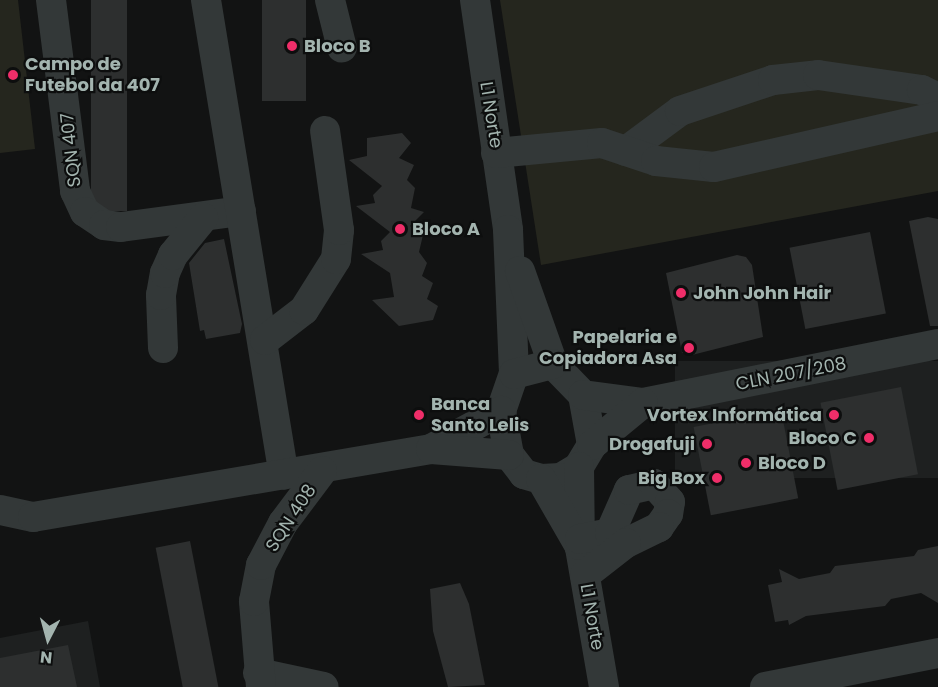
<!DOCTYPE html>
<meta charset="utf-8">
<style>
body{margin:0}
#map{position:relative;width:938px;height:687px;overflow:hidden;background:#121313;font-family:Poppins,sans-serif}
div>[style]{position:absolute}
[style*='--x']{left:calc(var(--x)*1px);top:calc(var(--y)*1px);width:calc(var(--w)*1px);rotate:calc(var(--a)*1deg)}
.built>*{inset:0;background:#1e2020;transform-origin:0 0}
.green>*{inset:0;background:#25261e}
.building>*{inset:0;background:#2d2f2f;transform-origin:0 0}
.minor>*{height:30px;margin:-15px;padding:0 15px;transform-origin:15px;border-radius:15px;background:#333838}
.dots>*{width:16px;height:16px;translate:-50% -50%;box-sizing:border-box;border:3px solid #0d0e0e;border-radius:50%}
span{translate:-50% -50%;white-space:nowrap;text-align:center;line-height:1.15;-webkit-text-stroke:4.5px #0d0e0e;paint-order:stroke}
.poi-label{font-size:18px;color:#a3b4af;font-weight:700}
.left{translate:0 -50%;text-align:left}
.right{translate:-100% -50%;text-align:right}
.street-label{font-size:18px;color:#a3b4af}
.north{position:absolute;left:18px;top:609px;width:60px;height:60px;-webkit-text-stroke:4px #0d0e0e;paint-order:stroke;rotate:186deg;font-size:16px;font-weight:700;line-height:24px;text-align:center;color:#a3b4af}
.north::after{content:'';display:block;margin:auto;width:21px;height:27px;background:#a3b4af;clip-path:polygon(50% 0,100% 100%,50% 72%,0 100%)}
</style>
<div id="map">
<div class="built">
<div style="left:938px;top:361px;width:117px;height:263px;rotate:90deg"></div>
<div style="clip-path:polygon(88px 621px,100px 687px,0 687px,0 638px)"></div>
</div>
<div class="green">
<div style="clip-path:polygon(0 0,18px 0,35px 149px,0 153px)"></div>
<div style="clip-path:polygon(500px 0,938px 0,938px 191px,541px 265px)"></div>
</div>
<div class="building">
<div style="left:91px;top:0;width:36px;height:211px"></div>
<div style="left:262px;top:0;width:44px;height:101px"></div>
<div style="clip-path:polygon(402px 133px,411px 143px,399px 158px,414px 165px,407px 180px,415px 188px,411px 208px,424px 212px,410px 226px,423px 235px,419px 252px,427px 263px,422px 276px,433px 283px,427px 299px,438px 306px,433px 320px,399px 326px,372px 300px,394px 297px,390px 273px,361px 254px,383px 250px,381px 241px,390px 232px,356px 206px,375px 203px,373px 195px,382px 186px,349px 160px,367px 156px,367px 138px)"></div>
<div style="clip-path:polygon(928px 217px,938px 219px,938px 326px,930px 326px,909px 221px)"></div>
<div style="left:870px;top:232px;width:83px;height:82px;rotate:79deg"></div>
<div style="clip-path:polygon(224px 239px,242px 324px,240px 333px,206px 339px,204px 330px,200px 331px,189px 263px,205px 243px)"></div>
<div style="clip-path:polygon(737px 255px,746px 257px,752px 265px,763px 337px,692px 355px,682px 353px,666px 273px)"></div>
<div style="left:901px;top:387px;width:89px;height:82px;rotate:79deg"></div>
<div style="left:781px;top:410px;width:90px;height:89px;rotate:79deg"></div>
<div style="left:190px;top:541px;width:149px;height:35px;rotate:79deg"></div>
<div style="clip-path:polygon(938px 546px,938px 603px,921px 593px,891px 599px,885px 606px,806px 616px,789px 625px,788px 620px,775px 622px,768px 585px,782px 582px,779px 569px,799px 579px,830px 573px,835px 566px,914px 556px,918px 550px)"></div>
<div style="clip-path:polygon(460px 583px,469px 604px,485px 685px,448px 687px,433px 631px,430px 589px)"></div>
<div style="clip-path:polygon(68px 645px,77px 687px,0 687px,0 658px)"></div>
</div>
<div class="minor">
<div style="--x:51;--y:0;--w:193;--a:82.8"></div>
<div style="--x:75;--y:191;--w:23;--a:65"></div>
<div style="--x:85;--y:212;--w:23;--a:34"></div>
<div style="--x:104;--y:225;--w:17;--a:7"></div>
<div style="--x:121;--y:227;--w:121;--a:-7.6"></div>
<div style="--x:206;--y:0;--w:481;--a:80.7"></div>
<div style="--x:330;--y:0;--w:49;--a:76"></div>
<div style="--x:475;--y:0;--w:232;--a:81.8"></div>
<div style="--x:508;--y:230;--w:144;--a:87.6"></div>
<div style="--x:626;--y:151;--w:67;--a:-36.5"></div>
<div style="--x:680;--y:111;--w:98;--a:-18.4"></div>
<div style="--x:773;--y:80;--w:45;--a:-6.3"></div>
<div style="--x:818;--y:75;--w:105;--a:8.2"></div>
<div style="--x:922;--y:90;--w:18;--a:27"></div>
<div style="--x:496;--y:153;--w:106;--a:-5.4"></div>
<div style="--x:602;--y:143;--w:57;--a:18.4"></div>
<div style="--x:656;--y:161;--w:58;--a:5.9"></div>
<div style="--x:714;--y:167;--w:230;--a:-12.8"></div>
<div style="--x:520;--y:271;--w:99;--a:70.5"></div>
<div style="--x:265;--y:340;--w:49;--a:-37.6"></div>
<div style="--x:304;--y:310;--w:60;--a:-57.9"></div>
<div style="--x:336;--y:259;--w:29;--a:-84"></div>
<div style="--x:339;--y:230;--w:100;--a:-98"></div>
<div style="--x:163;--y:348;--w:53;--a:-92.2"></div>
<div style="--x:161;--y:295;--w:22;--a:-80"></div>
<div style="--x:165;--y:273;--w:20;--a:-66"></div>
<div style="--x:173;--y:255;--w:48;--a:-51"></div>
<div style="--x:553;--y:364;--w:43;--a:45.9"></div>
<div style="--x:583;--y:395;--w:51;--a:79.8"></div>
<div style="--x:592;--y:445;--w:26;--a:121"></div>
<div style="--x:579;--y:467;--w:21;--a:149"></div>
<div style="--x:561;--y:478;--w:20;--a:177"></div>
<div style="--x:541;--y:479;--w:18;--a:-164"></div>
<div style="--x:524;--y:474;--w:24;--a:-128"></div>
<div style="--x:509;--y:455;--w:45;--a:-100.3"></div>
<div style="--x:501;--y:411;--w:39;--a:-71"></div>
<div style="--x:514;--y:374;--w:40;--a:-14.4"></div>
<div style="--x:583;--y:395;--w:61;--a:7.6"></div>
<div style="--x:643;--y:403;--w:301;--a:-11.3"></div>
<div style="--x:592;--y:445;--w:66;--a:-39.5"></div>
<div style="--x:431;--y:449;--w:80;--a:-28.5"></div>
<div style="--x:579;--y:467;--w:81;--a:89.3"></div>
<div style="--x:580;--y:548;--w:141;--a:80.2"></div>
<div style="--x:541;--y:479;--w:76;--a:60.1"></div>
<div style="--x:0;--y:510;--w:34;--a:12"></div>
<div style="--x:33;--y:517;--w:404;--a:-9.7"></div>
<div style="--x:431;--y:449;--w:78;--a:4.4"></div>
<div style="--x:580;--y:539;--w:31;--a:-11"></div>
<div style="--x:610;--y:533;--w:47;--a:-66.2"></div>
<div style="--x:629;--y:490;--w:26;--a:-13"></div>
<div style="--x:654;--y:484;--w:24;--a:48"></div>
<div style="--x:670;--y:502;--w:12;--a:99"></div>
<div style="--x:668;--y:514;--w:16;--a:125"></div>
<div style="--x:659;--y:527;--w:37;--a:154"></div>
<div style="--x:626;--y:543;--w:52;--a:142"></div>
<div style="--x:258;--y:673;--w:67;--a:12"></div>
<div style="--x:261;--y:687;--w:86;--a:-94.7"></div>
<div style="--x:254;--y:601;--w:37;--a:-79"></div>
<div style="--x:261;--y:565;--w:47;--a:-62.4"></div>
<div style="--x:283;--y:523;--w:65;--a:-53.1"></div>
<div style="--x:765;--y:687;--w:176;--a:-11.1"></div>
</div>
<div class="dots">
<div style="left:292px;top:46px;background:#ef2e69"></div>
<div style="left:13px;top:75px;background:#ef2e69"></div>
<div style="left:400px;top:229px;background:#ef2e69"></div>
<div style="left:681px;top:293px;background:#ef2e69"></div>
<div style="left:689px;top:348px;background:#ef2e69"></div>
<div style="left:419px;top:415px;background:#ef2e69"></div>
<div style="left:834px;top:415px;background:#ef2e69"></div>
<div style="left:869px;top:438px;background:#ef2e69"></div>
<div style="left:707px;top:444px;background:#ef2e69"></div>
<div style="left:746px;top:463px;background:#ef2e69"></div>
<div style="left:717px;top:478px;background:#ef2e69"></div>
</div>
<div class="poi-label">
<span class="left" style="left:304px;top:46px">Bloco B</span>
<span class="left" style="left:25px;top:75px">Campo de<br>Futebol da 407</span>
<span class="left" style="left:412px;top:229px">Bloco A</span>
<span class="left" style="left:693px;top:293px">John John Hair</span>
<span class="right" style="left:677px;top:348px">Papelaria e<br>Copiadora Asa</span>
<span class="left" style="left:431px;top:415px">Banca<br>Santo Lelis</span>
<span class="right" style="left:822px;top:415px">Vortex Informática</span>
<span class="right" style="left:857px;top:438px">Bloco C</span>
<span class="right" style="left:695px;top:444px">Drogafuji</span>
<span class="left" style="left:758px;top:463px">Bloco D</span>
<span class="right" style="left:705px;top:478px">Big Box</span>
</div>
<div class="street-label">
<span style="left:491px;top:115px;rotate:81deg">L1 Norte</span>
<span style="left:71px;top:150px;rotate:-96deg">SQN 407</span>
<span style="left:791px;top:374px;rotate:-11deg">CLN 207/208</span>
<span style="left:291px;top:518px;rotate:-57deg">SQN 408</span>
<span style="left:592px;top:617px;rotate:80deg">L1 Norte</span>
</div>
<div class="north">N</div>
</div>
